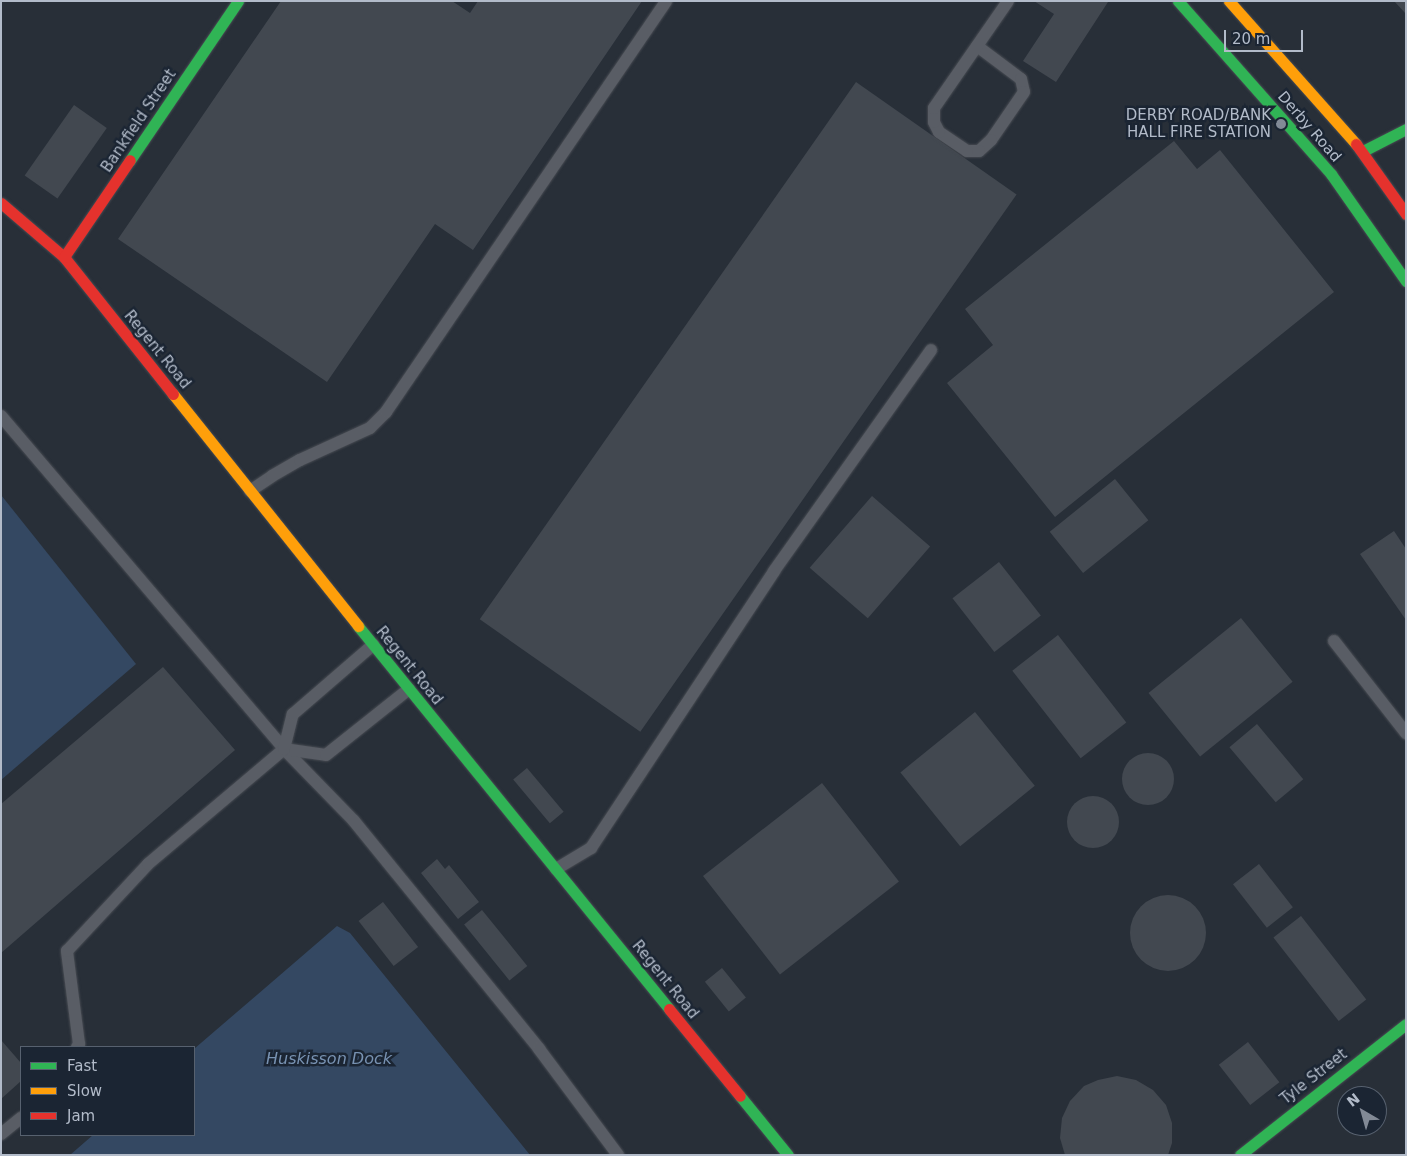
<!DOCTYPE html>
<style>
body{margin:0}
#map{position:relative;width:1407px;height:1156px;overflow:hidden;background:#282f38;font-family:"DejaVu Sans",sans-serif}
div>[style]{position:absolute}
[style*='--x']{left:calc(var(--x)*1px);top:calc(var(--y)*1px);width:calc(var(--w)*1px);rotate:calc(var(--a)*1deg)}
.water>*{inset:0;background:#344862}
.building>*{inset:0;background:#424850;transform-origin:0 0}
.round{border-radius:50%}
.roads{filter:drop-shadow(0 0 1px #474b52) drop-shadow(0 0 1px #474b52)}
.lane>*{height:12px;margin:-6px;padding:0 6px;transform-origin:6px;border-radius:6px;background:#595d65}
.fast>*{height:11px;margin:-5.5px;padding:0 5.5px;transform-origin:5.5px;border-radius:5.5px;background:#30b455}
.slow>*{height:11px;margin:-5.5px;padding:0 5.5px;transform-origin:5.5px;border-radius:5.5px;background:#ff9f0a}
.jam>*{height:11px;margin:-5.5px;padding:0 5.5px;transform-origin:5.5px;border-radius:5.5px;background:#e5322d}
.dots>*{width:14px;height:14px;translate:-50% -50%;box-sizing:border-box;border:2px solid #1b2533;border-radius:50%}
span{translate:-50% -50%;white-space:nowrap;text-align:center;line-height:1.15;-webkit-text-stroke:5px #1b2533;paint-order:stroke}
.poi-label{font-size:15px;color:#b2bbc9}
.right{translate:-100% -50%;text-align:right}
.street-label{font-size:15px;color:#b2bbc9}
.water-label{font-size:16px;color:#7892b2;font-style:italic}
.frame{position:absolute;inset:0;border:2px solid #b2bbc9;pointer-events:none}
.legend{position:absolute;left:20px;top:1046px;width:175px;height:90px;box-sizing:border-box;background:#1b2533;border:1px solid #57616f;margin:0;padding:6px 9px;list-style:none;font-size:15px;color:#b2bbc9}
.legend li{display:flex;align-items:center;gap:10px;height:25px}
.legend b{width:25px;border:1px solid #57616f}
.north{position:absolute;left:1337px;top:1086px;width:50px;height:50px;box-sizing:border-box;background:#1b2533;border:1px solid #57616f;border-radius:50%;rotate:322deg;font-size:14px;font-weight:700;line-height:20px;text-align:center;color:#b2bbc9}
.north::after{content:'';display:block;margin:auto;width:18px;height:22px;background:#828a96;clip-path:polygon(50% 0,100% 100%,50% 72%,0 100%)}
.scale{position:absolute;left:1224px;top:30px;width:79px;height:22px;box-sizing:border-box;border:2px solid #b2bbc9;border-top:0;padding-left:6px;font-size:15px;line-height:18px;white-space:nowrap;color:#b2bbc9;-webkit-text-stroke:4px #1b2533;paint-order:stroke}
</style>
<div id="map">
<div class="water">
<div style="clip-path:polygon(1px 495px,136px 664px,1px 780px)"></div>
<div style="clip-path:polygon(337px 926px,350px 933px,530px 1155px,70px 1155px,93px 1135px,194px 1135px,194px 1049px)"></div>
</div>
<div class="building">
<div style="clip-path:polygon(281px 1px,452px 1px,470px 13px,478px 1px,642px 1px,473px 250px,435px 224px,327px 382px,118px 239px)"></div>
<div style="clip-path:polygon(1034px 1px,1108px 2px,1056px 82px,1023px 61px,1054px 14px)"></div>
<div style="clip-path:polygon(1394px 1px,1406px 1px,1406px 14px)"></div>
<div style="left:856px;top:82px;width:196px;height:656px;rotate:35deg"></div>
<div style="left:74px;top:105px;width:40px;height:86px;rotate:35deg"></div>
<div style="clip-path:polygon(1174px 141px,1197px 169px,1220px 150px,1334px 292px,1055px 517px,947px 383px,993px 345px,965px 309px)"></div>
<div style="left:1115px;top:479px;width:53px;height:84px;rotate:51deg"></div>
<div style="left:872px;top:496px;width:77px;height:95px;rotate:41deg"></div>
<div style="clip-path:polygon(1394px 531px,1406px 549px,1406px 620px,1360px 554px)"></div>
<div style="left:999px;top:562px;width:68px;height:59px;rotate:52deg"></div>
<div style="left:1241px;top:618px;width:82px;height:119px;rotate:51deg"></div>
<div style="left:1058px;top:635px;width:111px;height:58px;rotate:52deg"></div>
<div style="clip-path:polygon(163px 667px,235px 750px,1px 953px,1px 804px)"></div>
<div style="left:975px;top:712px;width:95px;height:96px;rotate:51deg"></div>
<div style="left:1257px;top:724px;width:72px;height:36px;rotate:50deg"></div>
<div class="round" style="left:1122px;top:753px;width:52px;height:52px"></div>
<div style="left:527px;top:768px;width:57px;height:18px;rotate:50deg"></div>
<div style="left:822px;top:783px;width:125px;height:151px;rotate:52deg"></div>
<div class="round" style="left:1067px;top:796px;width:52px;height:52px"></div>
<div style="clip-path:polygon(437px 859px,445px 869px,449px 865px,479px 902px,458px 919px,421px 873px)"></div>
<div style="left:1259px;top:864px;width:55px;height:33px;rotate:52deg"></div>
<div class="round" style="left:1130px;top:895px;width:76px;height:76px"></div>
<div style="left:383px;top:902px;width:57px;height:31px;rotate:52deg"></div>
<div style="left:482px;top:910px;width:72px;height:23px;rotate:51deg"></div>
<div style="left:1301px;top:916px;width:106px;height:35px;rotate:52deg"></div>
<div style="left:722px;top:968px;width:38px;height:22px;rotate:51deg"></div>
<div style="clip-path:polygon(1px 1040px,21px 1063px,21px 1081px,1px 1099px)"></div>
<div style="left:1248px;top:1042px;width:51px;height:37px;rotate:52deg"></div>
<div style="clip-path:polygon(1117px 1076px,1136px 1080px,1153px 1090px,1166px 1105px,1172px 1123px,1172px 1143px,1168px 1155px,1065px 1155px,1060px 1138px,1062px 1118px,1070px 1101px,1084px 1086px,1098px 1080px)"></div>
</div>
<div class="roads">
<div class="lane">
<div style="--x:977;--y:46;--w:55;--a:36.9"></div>
<div style="--x:1021;--y:79;--w:13;--a:77"></div>
<div style="--x:1024;--y:92;--w:58;--a:124.5"></div>
<div style="--x:991;--y:140;--w:16;--a:137"></div>
<div style="--x:979;--y:151;--w:12;--a:180"></div>
<div style="--x:967;--y:151;--w:34;--a:-146"></div>
<div style="--x:939;--y:132;--w:11;--a:-117"></div>
<div style="--x:934;--y:122;--w:14;--a:-90"></div>
<div style="--x:934;--y:108;--w:130;--a:-55.3"></div>
<div style="--x:1;--y:416;--w:437;--a:49.6"></div>
<div style="--x:284;--y:749;--w:100;--a:45.8"></div>
<div style="--x:354;--y:821;--w:294;--a:50.9"></div>
<div style="--x:539;--y:1049;--w:132;--a:53.3"></div>
<div style="--x:250;--y:491;--w:27;--a:-34"></div>
<div style="--x:272;--y:476;--w:32;--a:-30"></div>
<div style="--x:300;--y:460;--w:77;--a:-24.6"></div>
<div style="--x:370;--y:428;--w:23;--a:-45"></div>
<div style="--x:386;--y:412;--w:497;--a:-55.7"></div>
<div style="--x:1334;--y:641;--w:117;--a:52"></div>
<div style="--x:284;--y:749;--w:42;--a:8.1"></div>
<div style="--x:326;--y:755;--w:106;--a:-38.5"></div>
<div style="--x:556;--y:869;--w:41;--a:-31"></div>
<div style="--x:591;--y:848;--w:332;--a:-56.5"></div>
<div style="--x:774;--y:571;--w:271;--a:-54.6"></div>
<div style="--x:77;--y:1047;--w:4;--a:-56"></div>
<div style="--x:79;--y:1044;--w:94;--a:-97.4"></div>
<div style="--x:67;--y:951;--w:119;--a:-47"></div>
<div style="--x:148;--y:864;--w:178;--a:-40.2"></div>
<div style="--x:284;--y:749;--w:36;--a:-76"></div>
<div style="--x:293;--y:714;--w:106;--a:-40.8"></div>
<div style="--x:1;--y:1134;--w:26;--a:-39"></div>
</div>
<div class="fast">
<div style="--x:1178;--y:1;--w:231;--a:48.5"></div>
<div style="--x:1331;--y:174;--w:131;--a:55"></div>
<div style="--x:1363;--y:151;--w:48;--a:-27.1"></div>
<div style="--x:130;--y:160;--w:192;--a:-55.8"></div>
<div style="--x:358;--y:626;--w:493;--a:50.9"></div>
<div style="--x:740;--y:1096;--w:76;--a:50.9"></div>
<div style="--x:1240;--y:1155;--w:211;--a:-38.3"></div>
</div>
<div class="slow">
<div style="--x:1229;--y:1;--w:191;--a:48.4"></div>
<div style="--x:173;--y:394;--w:297;--a:51.4"></div>
</div>
<div class="jam">
<div style="--x:1356;--y:144;--w:86;--a:54.5"></div>
<div style="--x:1;--y:203;--w:83;--a:40.6"></div>
<div style="--x:64;--y:257;--w:175;--a:51.5"></div>
<div style="--x:64;--y:257;--w:117;--a:-55.8"></div>
<div style="--x:669;--y:1009;--w:112;--a:50.8"></div>
</div>
</div>
<div class="dots">
<div style="left:1281px;top:124px;background:#828a96"></div>
</div>
<div class="poi-label">
<span class="right" style="left:1271px;top:124px">DERBY ROAD/BANK<br>HALL FIRE STATION</span>
</div>
<div class="street-label">
<span style="left:139px;top:121px;rotate:-56deg">Bankfield Street</span>
<span style="left:1309px;top:127px;rotate:49deg">Derby Road</span>
<span style="left:157px;top:350px;rotate:51deg">Regent Road</span>
<span style="left:409px;top:666px;rotate:51deg">Regent Road</span>
<span style="left:665px;top:980px;rotate:51deg">Regent Road</span>
<span style="left:1314px;top:1077px;rotate:-38deg">Tyle Street</span>
</div>
<div class="water-label">
<span style="left:329px;top:1059px">Huskisson Dock</span>
</div>
<div class="frame"></div>
<ul class="legend">
<li><b style="height:6px;background:#30b455"></b>Fast</li>
<li><b style="height:6px;background:#ff9f0a"></b>Slow</li>
<li><b style="height:6px;background:#e5322d"></b>Jam</li>
</ul>
<div class="north">N</div>
<div class="scale">20 m</div>
</div>
